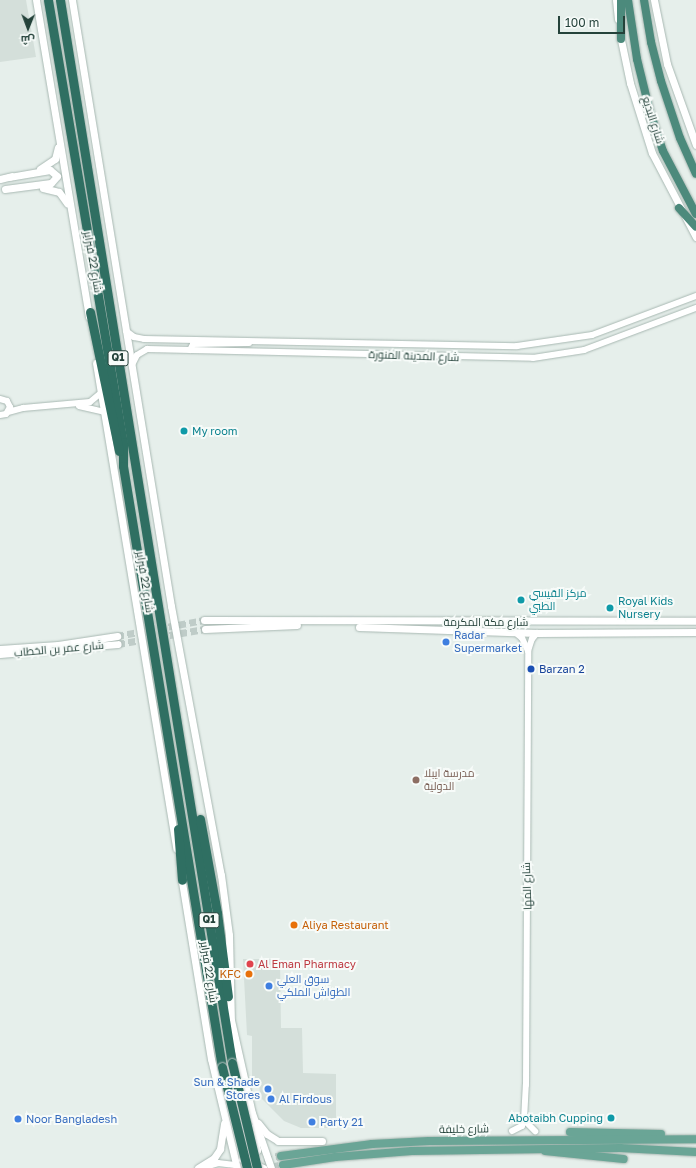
<!DOCTYPE html>
<meta charset="utf-8">
<style>
body{margin:0}
#map{position:relative;width:696px;height:1168px;overflow:hidden;background:#e6efeb;font-family:"Golos Text",Cairo,sans-serif}
div>[style]{position:absolute}
[style*='--x']{left:calc(var(--x)*1px);top:calc(var(--y)*1px);width:calc(var(--w)*1px);rotate:calc(var(--a)*1deg)}
.built>*{inset:0;background:#d4dfda}
.secondary-tunnel>*{height:7px;margin-top:-3.5px;transform-origin:0;background:repeating-linear-gradient(90deg,#bfccc8 0 7px,transparent 0 10.5px)}
.primary-tunnel>*{height:8px;margin-top:-4px;transform-origin:0;background:repeating-linear-gradient(90deg,#bfccc8 0 8px,transparent 0 12px)}
.roads{filter:drop-shadow(0 0 1px #a8b8b2) drop-shadow(0 0 1px #a8b8b2)}
.tertiary>*{height:6px;margin:-3px;padding:0 3px;transform-origin:3px;border-radius:3px;background:#fff}
.secondary>*{height:7px;margin:-3.5px;padding:0 3.5px;transform-origin:3.5px;border-radius:3.5px;background:#fff}
.primary>*{height:8px;margin:-4px;padding:0 4px;transform-origin:4px;border-radius:4px;background:#6aa596}
.trunk>*{height:8px;margin:-4px;padding:0 4px;transform-origin:4px;border-radius:4px;background:#4c8a7c}
.motorway>*{height:9px;margin:-4.5px;padding:0 4.5px;transform-origin:4.5px;border-radius:4.5px;background:#2f6f62}
.bridges{filter:drop-shadow(0 0 1px #c2cac8) drop-shadow(0 0 1px #c2cac8)}
.motorway-bridge>*{height:9px;margin:-4.5px;padding:0 4.5px;transform-origin:4.5px;border-radius:4.5px;background:#2f6f62}
.dots>*{width:11px;height:11px;translate:-50% -50%;box-sizing:border-box;border:2px solid #f7fbf9;border-radius:50%}
span{translate:-50% -50%;white-space:nowrap;text-align:center;line-height:1.15;-webkit-text-stroke:4px #f7fbf9;paint-order:stroke}
.shield-label span{padding:1px 3px;background:#f7fbf9;border:1px solid;border-radius:3px;-webkit-text-stroke-width:0}
.shield-label{font-size:10px;color:#24423a;font-weight:700}
.street-label{font-size:11px;color:#24423a}
.culture-label{font-size:11px;color:#0d838f}
.left{translate:0 -50%;text-align:left}
.right{translate:-100% -50%;text-align:right}
.shop-label{font-size:11px;color:#366cbe}
.transit-label{font-size:11px;color:#164399}
.education-label{font-size:11px;color:#785e54}
.food-label{font-size:11px;color:#c56008}
.health-label{font-size:11px;color:#be3a42}
.north{position:absolute;left:8px;top:8px;width:40px;height:40px;-webkit-text-stroke:3px #f7fbf9;paint-order:stroke;rotate:181deg;font-size:11px;font-weight:700;line-height:16px;text-align:center;color:#24423a}
.north::after{content:'';display:block;margin:auto;width:14px;height:18px;background:#24423a;clip-path:polygon(50% 0,100% 100%,50% 72%,0 100%)}
.scale{position:absolute;left:558px;top:16px;width:67px;height:18px;box-sizing:border-box;border:2px solid #24423a;border-top:0;padding-left:5px;font-size:12px;line-height:14px;white-space:nowrap;color:#24423a;-webkit-text-stroke:3px #f7fbf9;paint-order:stroke}
</style>
<div id="map">
<div class="built">
<div style="clip-path:polygon(0 0,26px 0,36px 57px,0 62px)"></div>
<div style="clip-path:polygon(243px 959px,280px 959px,281px 1028px,302px 1028px,303px 1073px,336px 1074px,336px 1128px,301px 1128px,284px 1121px,260px 1097px,259px 1078px,252px 1078px,252px 1036px,247px 1035px)"></div>
</div>
<div class="secondary-tunnel">
<div style="--x:117;--y:636;--w:88;--a:-10.4"></div>
<div style="--x:118;--y:644;--w:88;--a:-9.8"></div>
</div>
<div class="primary-tunnel">
<div style="--x:229;--y:1168;--w:53;--a:-13"></div>
<div style="--x:271;--y:1168;--w:12;--a:-14"></div>
</div>
<div class="roads">
<div class="tertiary">
<div style="--x:126;--y:331;--w:10;--a:37"></div>
<div style="--x:134;--y:337;--w:10;--a:11"></div>
<div style="--x:144;--y:339;--w:373;--a:1.1"></div>
<div style="--x:517;--y:346;--w:76;--a:-8.3"></div>
<div style="--x:592;--y:335;--w:111;--a:-20.6"></div>
<div style="--x:190;--y:350;--w:7;--a:-63"></div>
<div style="--x:193;--y:344;--w:56;--a:-1"></div>
<div style="--x:132;--y:365;--w:11;--a:-63"></div>
<div style="--x:137;--y:355;--w:12;--a:-31"></div>
<div style="--x:147;--y:349;--w:386;--a:1.3"></div>
<div style="--x:533;--y:358;--w:52;--a:-8.9"></div>
<div style="--x:584;--y:350;--w:120;--a:-20.6"></div>
<div style="--x:0;--y:399;--w:7;--a:16"></div>
<div style="--x:7;--y:401;--w:7;--a:63"></div>
<div style="--x:10;--y:407;--w:8;--a:120"></div>
<div style="--x:6;--y:414;--w:6;--a:171"></div>
<div style="--x:79;--y:406;--w:27;--a:13"></div>
<div style="--x:8;--y:412;--w:16;--a:-15"></div>
<div style="--x:23;--y:408;--w:67;--a:-5.1"></div>
<div style="--x:90;--y:402;--w:16;--a:-40"></div>
<div style="--x:516;--y:633;--w:8;--a:40"></div>
<div style="--x:522;--y:638;--w:14;--a:65"></div>
<div style="--x:524;--y:1120;--w:16;--a:45"></div>
<div style="--x:512;--y:1131;--w:11;--a:-27"></div>
<div style="--x:522;--y:1126;--w:6;--a:-72"></div>
<div style="--x:524;--y:1120;--w:35;--a:-87"></div>
<div style="--x:526;--y:1085;--w:434;--a:-89.7"></div>
<div style="--x:528;--y:651;--w:13;--a:-72"></div>
<div style="--x:532;--y:639;--w:8;--a:-50"></div>
<div style="--x:201;--y:1168;--w:18;--a:-16"></div>
<div style="--x:218;--y:1163;--w:17;--a:7"></div>
</div>
<div class="secondary">
<div style="--x:36;--y:0;--w:321;--a:80.5"></div>
<div style="--x:72;--y:0;--w:614;--a:80.72"></div>
<div style="--x:171;--y:606;--w:274;--a:79.5"></div>
<div style="--x:221;--y:875;--w:61;--a:82.4"></div>
<div style="--x:229;--y:935;--w:85;--a:88.7"></div>
<div style="--x:231;--y:1020;--w:95;--a:77.3"></div>
<div style="--x:252;--y:1113;--w:58;--a:70.9"></div>
<div style="--x:616;--y:0;--w:19;--a:84"></div>
<div style="--x:654;--y:0;--w:65;--a:78.5"></div>
<div style="--x:667;--y:64;--w:86;--a:70.3"></div>
<div style="--x:620;--y:35;--w:49;--a:78.2"></div>
<div style="--x:630;--y:83;--w:73;--a:72.6"></div>
<div style="--x:652;--y:153;--w:95;--a:62.4"></div>
<div style="--x:40;--y:169;--w:18;--a:-34"></div>
<div style="--x:55;--y:159;--w:12;--a:-76"></div>
<div style="--x:0;--y:179;--w:12;--a:-14"></div>
<div style="--x:43;--y:188;--w:16;--a:14"></div>
<div style="--x:59;--y:192;--w:14;--a:54"></div>
<div style="--x:5;--y:189;--w:46;--a:-7.4"></div>
<div style="--x:51;--y:183;--w:9;--a:-49"></div>
<div style="--x:57;--y:176;--w:9;--a:-139"></div>
<div style="--x:50;--y:170;--w:42;--a:170.3"></div>
<div style="--x:96;--y:363;--w:492;--a:80.6"></div>
<div style="--x:204;--y:620;--w:492;--a:0.1"></div>
<div style="--x:359;--y:627;--w:178;--a:1.9"></div>
<div style="--x:537;--y:633;--w:159;--a:-0.4"></div>
<div style="--x:205;--y:629;--w:92;--a:-2.5"></div>
<div style="--x:0;--y:649;--w:58;--a:-3.9"></div>
<div style="--x:58;--y:645;--w:60;--a:-8.7"></div>
<div style="--x:0;--y:654;--w:118;--a:-4.8"></div>
<div style="--x:181;--y:876;--w:185;--a:80.7"></div>
<div style="--x:211;--y:1059;--w:112;--a:76.6"></div>
<div style="--x:258;--y:1123;--w:14;--a:51"></div>
<div style="--x:267;--y:1134;--w:13;--a:32"></div>
<div style="--x:278;--y:1141;--w:44;--a:0"></div>
<div style="--x:253;--y:1157;--w:8;--a:-60"></div>
<div style="--x:257;--y:1150;--w:23;--a:-100"></div>
<div style="--x:242;--y:1159;--w:23;--a:23"></div>
<div style="--x:198;--y:1168;--w:19;--a:-32"></div>
<div style="--x:214;--y:1158;--w:11;--a:-56"></div>
<div style="--x:220;--y:1149;--w:26;--a:-81"></div>
</div>
<div class="primary">
<div style="--x:570;--y:1132;--w:91;--a:1.3"></div>
<div style="--x:545;--y:1151;--w:79;--a:5.8"></div>
<div style="--x:281;--y:1156;--w:92;--a:-7.5"></div>
<div style="--x:372;--y:1144;--w:57;--a:-3"></div>
<div style="--x:429;--y:1141;--w:267;--a:-0.4"></div>
<div style="--x:283;--y:1165;--w:53;--a:-8.7"></div>
<div style="--x:335;--y:1157;--w:77;--a:-4.5"></div>
<div style="--x:412;--y:1151;--w:208;--a:-0.8"></div>
<div style="--x:620;--y:1148;--w:76;--a:3"></div>
</div>
<div class="trunk">
<div style="--x:628;--y:0;--w:60;--a:81.3"></div>
<div style="--x:637;--y:59;--w:55;--a:76.2"></div>
<div style="--x:650;--y:112;--w:41;--a:71.6"></div>
<div style="--x:663;--y:151;--w:71;--a:62.4"></div>
<div style="--x:644;--y:0;--w:43;--a:80.5"></div>
<div style="--x:651;--y:42;--w:40;--a:75.6"></div>
<div style="--x:661;--y:81;--w:60;--a:71.6"></div>
<div style="--x:680;--y:138;--w:39;--a:66"></div>
<div style="--x:621;--y:39;--w:39;--a:-90"></div>
<div style="--x:679;--y:208;--w:25;--a:48"></div>
</div>
<div class="motorway">
<div style="--x:48;--y:0;--w:448;--a:80.4"></div>
<div style="--x:123;--y:442;--w:24;--a:90"></div>
<div style="--x:123;--y:466;--w:609;--a:80.65"></div>
<div style="--x:60;--y:0;--w:1077;--a:80.81"></div>
<div style="--x:90;--y:312;--w:142;--a:78.2"></div>
<div style="--x:200;--y:819;--w:96;--a:79.7"></div>
<div style="--x:217;--y:913;--w:84;--a:82.5"></div>
<div style="--x:178;--y:829;--w:51;--a:85.5"></div>
</div>
</div>
<div class="bridges">
<div class="motorway-bridge">
<div style="--x:232;--y:1063;--w:108;--a:76.6"></div>
<div style="--x:222;--y:1067;--w:104;--a:76.1"></div>
</div>
</div>
<div class="dots">
<div style="left:184px;top:431px;background:#0f9aa8"></div>
<div style="left:521px;top:600px;background:#0f9aa8"></div>
<div style="left:610px;top:608px;background:#0f9aa8"></div>
<div style="left:446px;top:642px;background:#3f7fe0"></div>
<div style="left:531px;top:669px;background:#1a4fb4"></div>
<div style="left:416px;top:780px;background:#8d6e63"></div>
<div style="left:294px;top:925px;background:#e8710a"></div>
<div style="left:250px;top:964px;background:#e0444e"></div>
<div style="left:249px;top:974px;background:#e8710a"></div>
<div style="left:269px;top:986px;background:#3f7fe0"></div>
<div style="left:268px;top:1089px;background:#3f7fe0"></div>
<div style="left:271px;top:1099px;background:#3f7fe0"></div>
<div style="left:611px;top:1118px;background:#0f9aa8"></div>
<div style="left:18px;top:1119px;background:#3f7fe0"></div>
<div style="left:312px;top:1122px;background:#3f7fe0"></div>
</div>
<div class="shield-label">
<span style="left:118px;top:358px">Q1</span>
<span style="left:209px;top:920px">Q1</span>
</div>
<div class="street-label">
<span style="left:653px;top:120px;rotate:72deg">شارع البديع</span>
<span style="left:93px;top:262px;rotate:80deg">شارع 22 فبراير</span>
<span style="left:414px;top:356px;rotate:2deg">شارع المدينة المنورة</span>
<span style="left:145px;top:582px;rotate:81deg">شارع 22 فبراير</span>
<span style="left:486px;top:622px">شارع مكة المكرمة</span>
<span style="left:59px;top:649px;rotate:-5deg">شارع عمر بن الخطاب</span>
<span style="left:527px;top:886px;rotate:-92deg">شارع المها</span>
<span style="left:209px;top:972px;rotate:81deg">شارع 22 فبراير</span>
<span style="left:464px;top:1129px;rotate:-1deg">شارع خليفة</span>
</div>
<div class="culture-label">
<span class="left" style="left:192px;top:431px">My room</span>
<span class="left" style="left:529px;top:600px">مركز القيسي<br>الطبي</span>
<span class="left" style="left:618px;top:608px">Royal Kids<br>Nursery</span>
<span class="right" style="left:603px;top:1118px">Abotaibh Cupping</span>
</div>
<div class="shop-label">
<span class="left" style="left:454px;top:642px">Radar<br>Supermarket</span>
<span class="left" style="left:277px;top:986px">سوق العلي<br>الطواش الملكي</span>
<span class="right" style="left:260px;top:1089px">Sun &amp; Shade<br>Stores</span>
<span class="left" style="left:279px;top:1099px">Al Firdous</span>
<span class="left" style="left:26px;top:1119px">Noor Bangladesh</span>
<span class="left" style="left:320px;top:1122px">Party 21</span>
</div>
<div class="transit-label">
<span class="left" style="left:539px;top:669px">Barzan 2</span>
</div>
<div class="education-label">
<span class="left" style="left:424px;top:780px">مدرسة ايبلا<br>الدولية</span>
</div>
<div class="food-label">
<span class="left" style="left:302px;top:925px">Aliya Restaurant</span>
<span class="right" style="left:241px;top:974px">KFC</span>
</div>
<div class="health-label">
<span class="left" style="left:258px;top:964px">Al Eman Pharmacy</span>
</div>
<div class="north">ش</div>
<div class="scale">100 m</div>
</div>
